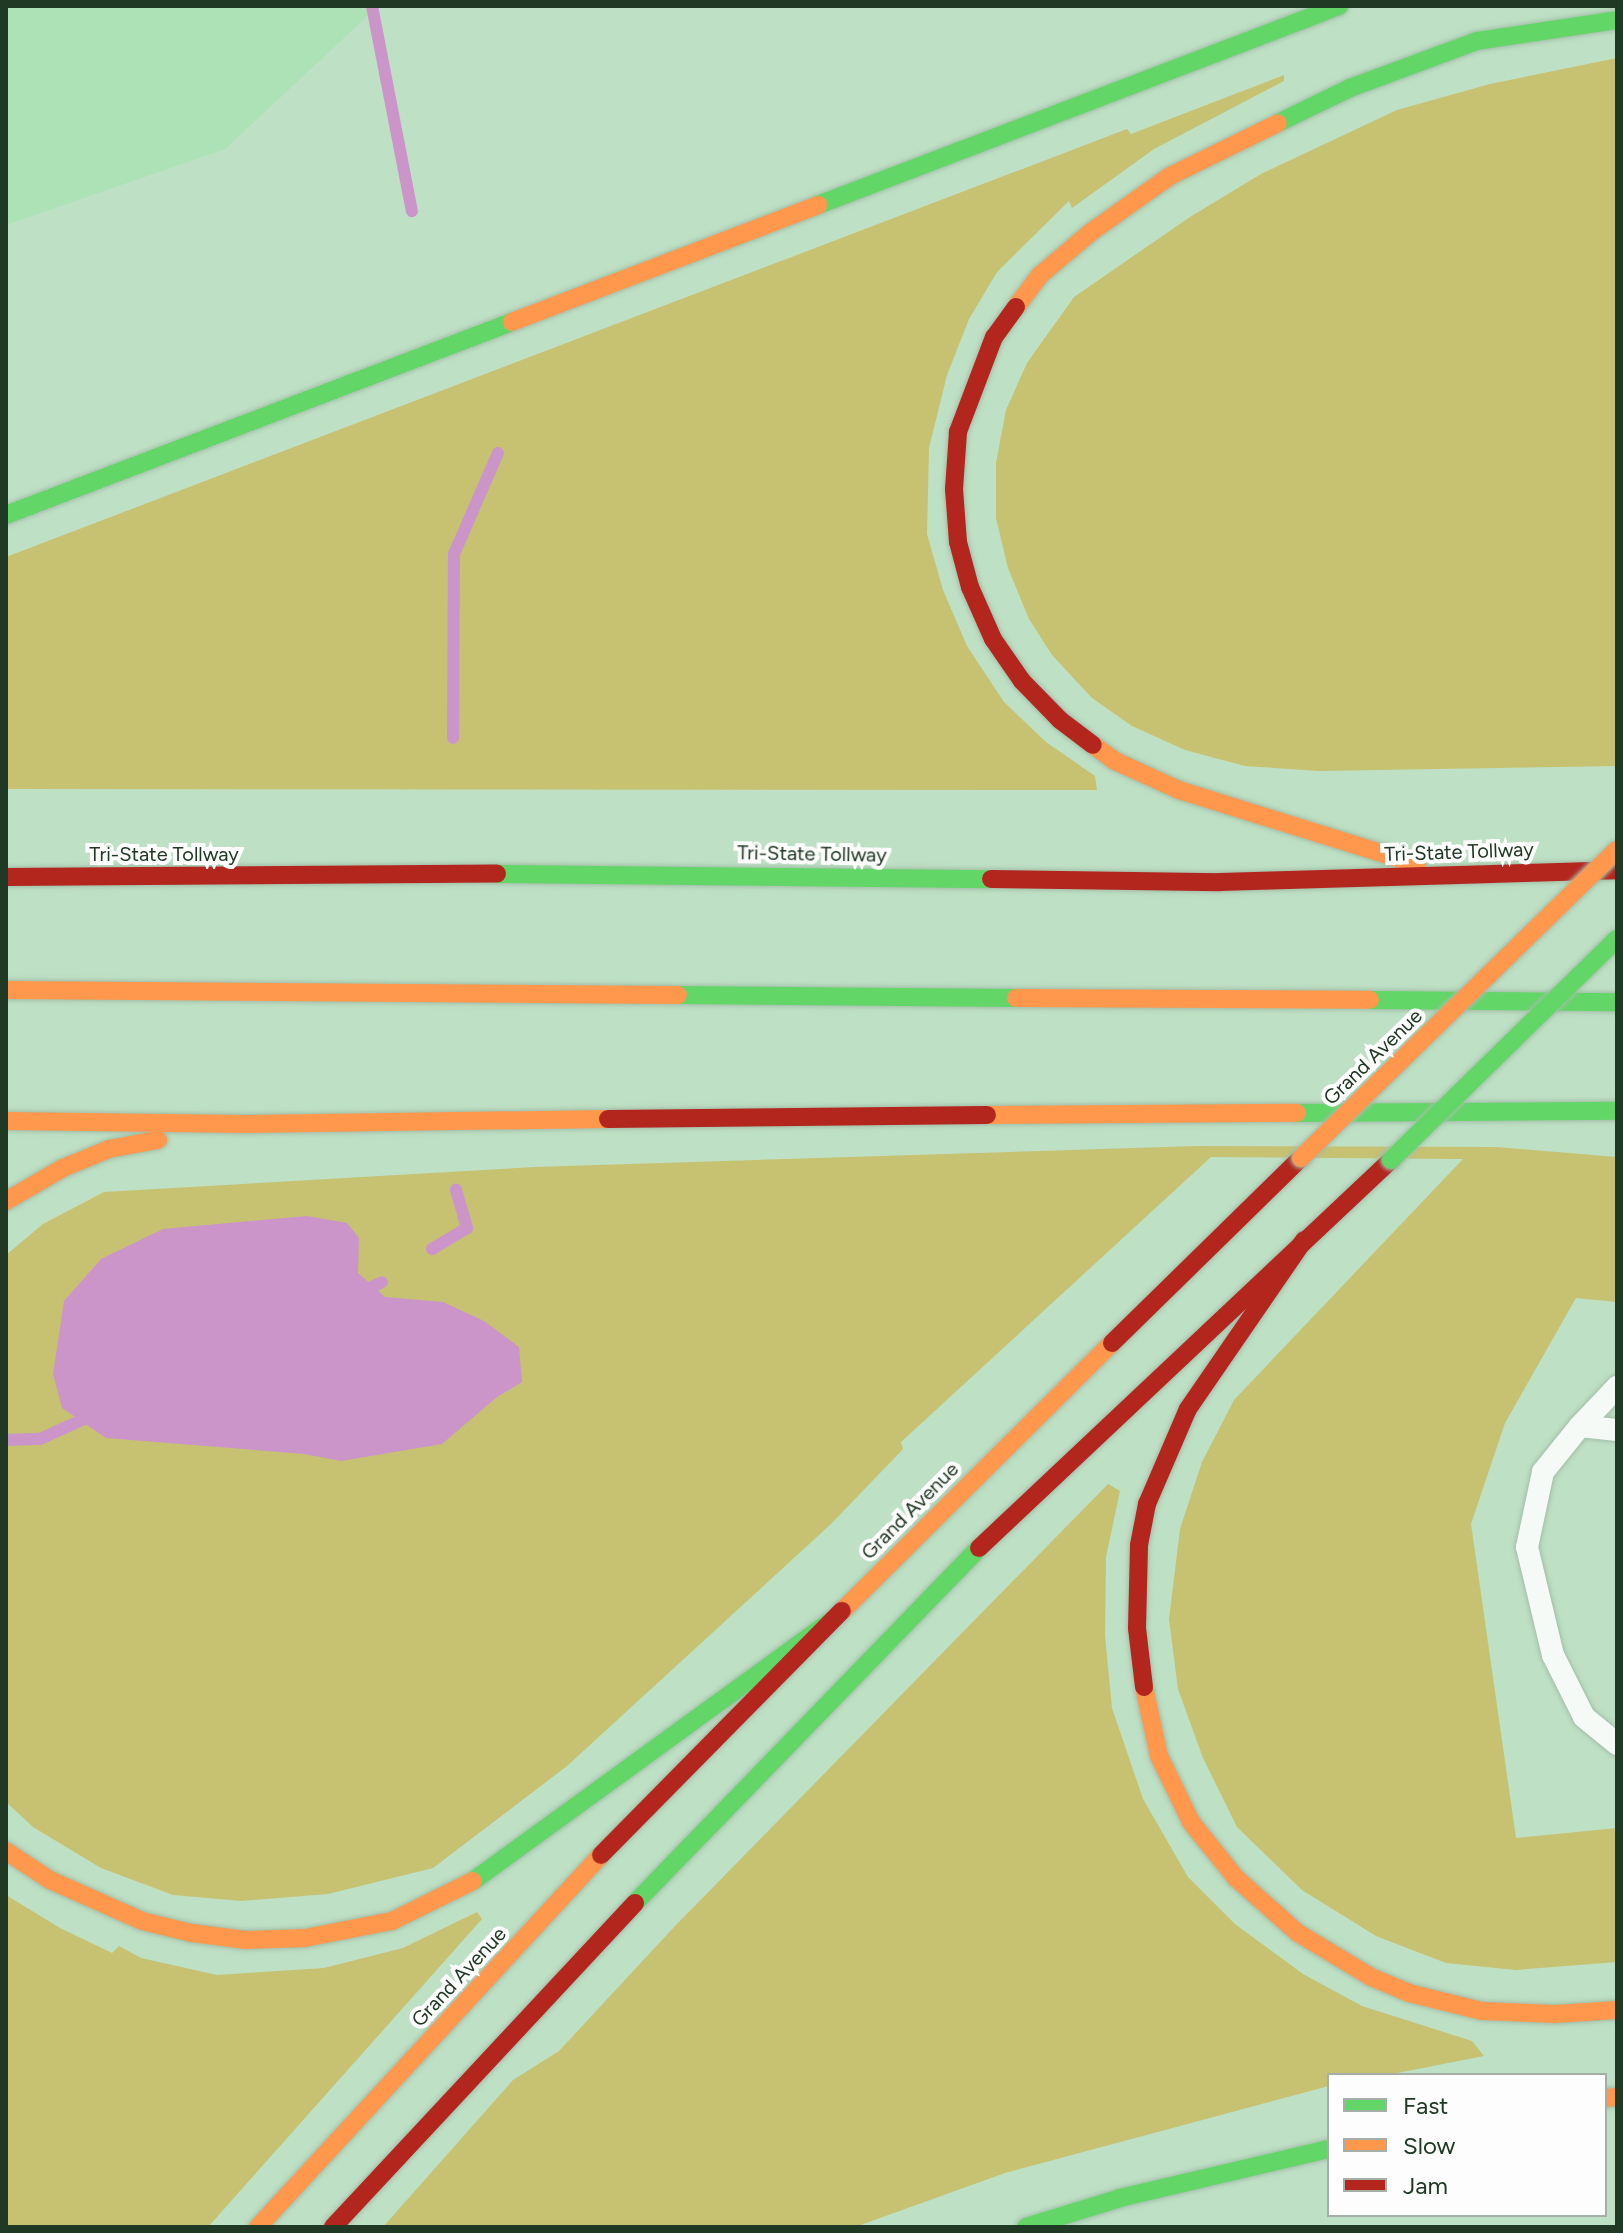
<!DOCTYPE html>
<style>
body{margin:0}
#map{position:relative;width:1623px;height:2233px;overflow:hidden;background:#bee0c4;font-family:Figtree,sans-serif}
div>[style]{position:absolute}
[style*='--x']{left:calc(var(--x)*1px);top:calc(var(--y)*1px);width:calc(var(--w)*1px);rotate:calc(var(--a)*1deg)}
.built>*{inset:0;background:#ace2b6}
.green>*{inset:0;background:#c7c172}
.water>*{inset:0;background:#cb95c9}
.stream>*{height:12px;margin:-6px;padding:0 6px;transform-origin:6px;border-radius:6px;background:#cb95c9}
.roads{filter:drop-shadow(0 0 2px #a3bea9) drop-shadow(0 0 2px #a3bea9)}
.lane>*{height:22px;margin:-11px;padding:0 11px;transform-origin:11px;border-radius:11px;background:#f5faf6}
.fast>*{height:18px;margin:-9px;padding:0 9px;transform-origin:9px;border-radius:9px;background:#63d668}
.slow>*{height:18px;margin:-9px;padding:0 9px;transform-origin:9px;border-radius:9px;background:#ff974d}
.jam>*{height:18px;margin:-9px;padding:0 9px;transform-origin:9px;border-radius:9px;background:#b3261e}
.bridges{filter:drop-shadow(0 0 2px #a3bea9) drop-shadow(0 0 2px #a3bea9)}
.fast-bridge>*{height:18px;margin:-9px;padding:0 9px;transform-origin:9px;border-radius:9px;background:#63d668}
.slow-bridge>*{height:18px;margin:-9px;padding:0 9px;transform-origin:9px;border-radius:9px;background:#ff974d}
span{translate:-50% -50%;white-space:nowrap;text-align:center;line-height:1.15;-webkit-text-stroke:8px #fdfdfd;paint-order:stroke}
.street-label{font-size:20px;color:#203925}
.frame{position:absolute;inset:0;border:8px solid #203925;pointer-events:none}
.legend{position:absolute;left:1327px;top:2073px;width:280px;height:144px;box-sizing:border-box;background:#fdfdfd;border:2px solid #a5afa7;margin:0;padding:10px 14px;list-style:none;font-size:24px;color:#203925}
.legend li{display:flex;align-items:center;gap:16px;height:40px}
.legend b{width:40px;border:2px solid #a5afa7}
</style>
<div id="map">
<div class="built">
<div style="clip-path:polygon(6px 6px,378px 6px,225px 149px,6px 225px)"></div>
</div>
<div class="green">
<div style="clip-path:polygon(1617px 58px,1617px 766px,1319px 771px,1245px 766px,1185px 750px,1132px 726px,1092px 698px,1052px 655px,1029px 619px,1008px 568px,996px 518px,996px 463px,1006px 410px,1027px 363px,1074px 297px,1190px 217px,1261px 174px,1397px 110px,1490px 84px)"></div>
<div style="clip-path:polygon(1284px 75px,1284px 81px,1154px 149px,1072px 208px,1069px 201px,997px 272px,969px 319px,947px 375px,929px 448px,927px 534px,943px 590px,967px 646px,1004px 702px,1046px 742px,1095px 776px,1097px 790px,6px 789px,6px 557px,1127px 129px,1131px 134px)"></div>
<div style="clip-path:polygon(1196px 1146px,1497px 1147px,1617px 1157px,1617px 1302px,1576px 1298px,1505px 1423px,1471px 1524px,1516px 1838px,1617px 1828px,1617px 1962px,1516px 1970px,1446px 1963px,1376px 1936px,1302px 1890px,1237px 1827px,1203px 1758px,1178px 1689px,1169px 1619px,1180px 1529px,1202px 1462px,1234px 1400px,1463px 1159px,1211px 1157px,901px 1442px,903px 1449px,831px 1524px,567px 1766px,433px 1868px,328px 1894px,242px 1901px,173px 1895px,101px 1868px,33px 1827px,6px 1802px,6px 1255px,43px 1224px,104px 1192px,535px 1167px)"></div>
<div style="clip-path:polygon(1108px 1484px,1120px 1491px,1106px 1557px,1105px 1636px,1112px 1708px,1143px 1799px,1188px 1877px,1235px 1924px,1303px 1974px,1362px 2006px,1472px 2041px,1484px 2056px,1387px 2075px,1329px 2075px,1329px 2086px,1005px 2173px,855px 2227px,383px 2227px,513px 2080px,559px 2051px,675px 1926px)"></div>
<div style="clip-path:polygon(6px 1895px,60px 1928px,112px 1953px,119px 1946px,141px 1958px,217px 1975px,324px 1968px,403px 1948px,477px 1912px,482px 1919px,208px 2227px,6px 2227px)"></div>
</div>
<div class="water">
<div style="clip-path:polygon(307px 1216px,347px 1223px,359px 1238px,358px 1273px,385px 1297px,443px 1302px,484px 1321px,519px 1347px,522px 1382px,497px 1397px,442px 1444px,341px 1461px,304px 1454px,106px 1438px,62px 1408px,53px 1374px,64px 1301px,101px 1259px,163px 1229px)"></div>
</div>
<div class="stream">
<div style="--x:372;--y:6;--w:209;--a:79"></div>
<div style="--x:453;--y:738;--w:184;--a:-89.7"></div>
<div style="--x:454;--y:554;--w:110;--a:-66.5"></div>
<div style="--x:432;--y:1249;--w:41;--a:-31"></div>
<div style="--x:467;--y:1228;--w:40;--a:-106"></div>
<div style="--x:361;--y:1292;--w:23;--a:-25"></div>
<div style="--x:6;--y:1440;--w:34;--a:-2"></div>
<div style="--x:40;--y:1439;--w:58;--a:-24.4"></div>
</div>
<div class="roads">
<div class="lane">
<div style="--x:1580;--y:1426;--w:54;--a:-46.5"></div>
<div style="--x:1617;--y:1430;--w:37;--a:-174"></div>
<div style="--x:1580;--y:1426;--w:59;--a:128.8"></div>
<div style="--x:1543;--y:1472;--w:77;--a:102"></div>
<div style="--x:1527;--y:1547;--w:111;--a:76.5"></div>
<div style="--x:1553;--y:1655;--w:69;--a:63.4"></div>
<div style="--x:1584;--y:1717;--w:43;--a:39.3"></div>
</div>
<div class="fast">
<div style="--x:1278;--y:123;--w:80;--a:-25.9"></div>
<div style="--x:1350;--y:88;--w:135;--a:-20.3"></div>
<div style="--x:1477;--y:41;--w:142;--a:-8.5"></div>
<div style="--x:818;--y:205;--w:558;--a:-20.9"></div>
<div style="--x:6;--y:515;--w:542;--a:-20.88"></div>
<div style="--x:497;--y:874;--w:494;--a:0.6"></div>
<div style="--x:678;--y:995;--w:338;--a:0.5"></div>
<div style="--x:1370;--y:1000;--w:247;--a:0.5"></div>
<div style="--x:1297;--y:1113;--w:320;--a:-0.4"></div>
<div style="--x:473;--y:1881;--w:447;--a:-36"></div>
<div style="--x:635;--y:1903;--w:494;--a:-45.9"></div>
<div style="--x:1026;--y:2227;--w:98;--a:-17.1"></div>
<div style="--x:1120;--y:2198;--w:215;--a:-13.2"></div>
</div>
<div class="slow">
<div style="--x:1016;--y:307;--w:39;--a:-53"></div>
<div style="--x:1039;--y:276;--w:68;--a:-40.2"></div>
<div style="--x:1091;--y:232;--w:97;--a:-35.3"></div>
<div style="--x:1170;--y:176;--w:120;--a:-26.1"></div>
<div style="--x:512;--y:322;--w:328;--a:-20.9"></div>
<div style="--x:1093;--y:745;--w:27;--a:36"></div>
<div style="--x:1115;--y:761;--w:70;--a:24.4"></div>
<div style="--x:1179;--y:790;--w:249;--a:17.3"></div>
<div style="--x:6;--y:990;--w:672;--a:0.43"></div>
<div style="--x:1016;--y:998;--w:354;--a:0.3"></div>
<div style="--x:987;--y:1115;--w:310;--a:-0.4"></div>
<div style="--x:6;--y:1121;--w:241;--a:0.7"></div>
<div style="--x:247;--y:1124;--w:361;--a:-0.8"></div>
<div style="--x:6;--y:1201;--w:66;--a:-30.1"></div>
<div style="--x:63;--y:1168;--w:50;--a:-22.4"></div>
<div style="--x:109;--y:1149;--w:50;--a:-10.4"></div>
<div style="--x:842;--y:1611;--w:380;--a:-44.8"></div>
<div style="--x:1144;--y:1687;--w:71;--a:77.7"></div>
<div style="--x:1159;--y:1756;--w:73;--a:64.1"></div>
<div style="--x:1191;--y:1822;--w:72;--a:51.2"></div>
<div style="--x:1236;--y:1878;--w:83;--a:41.6"></div>
<div style="--x:1298;--y:1933;--w:85;--a:31.1"></div>
<div style="--x:1371;--y:1977;--w:41;--a:22.8"></div>
<div style="--x:1409;--y:1993;--w:75;--a:13.9"></div>
<div style="--x:1482;--y:2011;--w:73;--a:2.4"></div>
<div style="--x:1555;--y:2014;--w:62;--a:-3.7"></div>
<div style="--x:6;--y:1851;--w:53;--a:33.4"></div>
<div style="--x:50;--y:1880;--w:101;--a:24"></div>
<div style="--x:142;--y:1921;--w:51;--a:13.5"></div>
<div style="--x:192;--y:1933;--w:54;--a:7.4"></div>
<div style="--x:246;--y:1940;--w:59;--a:-1.9"></div>
<div style="--x:305;--y:1938;--w:89;--a:-11.1"></div>
<div style="--x:392;--y:1921;--w:90;--a:-26.3"></div>
<div style="--x:1605;--y:2098;--w:12;--a:-5"></div>
<div style="--x:258;--y:2227;--w:506;--a:-47.32"></div>
</div>
<div class="jam">
<div style="--x:1016;--y:307;--w:37;--a:126"></div>
<div style="--x:994;--y:337;--w:102;--a:110.8"></div>
<div style="--x:958;--y:432;--w:57;--a:94"></div>
<div style="--x:954;--y:489;--w:53;--a:85.7"></div>
<div style="--x:958;--y:542;--w:47;--a:75.1"></div>
<div style="--x:970;--y:587;--w:57;--a:66.1"></div>
<div style="--x:993;--y:639;--w:51;--a:55.4"></div>
<div style="--x:1022;--y:681;--w:54;--a:45.7"></div>
<div style="--x:1060;--y:720;--w:41;--a:37.1"></div>
<div style="--x:6;--y:877;--w:491;--a:-0.4"></div>
<div style="--x:991;--y:879;--w:229;--a:0.8"></div>
<div style="--x:1220;--y:882;--w:397;--a:-1.7"></div>
<div style="--x:608;--y:1119;--w:379;--a:-0.6"></div>
<div style="--x:1112;--y:1343;--w:264;--a:-44.4"></div>
<div style="--x:979;--y:1548;--w:566;--a:-43.28"></div>
<div style="--x:1144;--y:1687;--w:59;--a:-96.8"></div>
<div style="--x:1137;--y:1628;--w:83;--a:-88.6"></div>
<div style="--x:1139;--y:1545;--w:42;--a:-79"></div>
<div style="--x:1147;--y:1504;--w:103;--a:-66.7"></div>
<div style="--x:1188;--y:1409;--w:205;--a:-55.5"></div>
<div style="--x:601;--y:1855;--w:343;--a:-45.4"></div>
<div style="--x:333;--y:2227;--w:443;--a:-47"></div>
</div>
</div>
<div class="bridges">
<div class="fast-bridge">
<div style="--x:1391;--y:1160;--w:316;--a:-44.4"></div>
</div>
<div class="slow-bridge">
<div style="--x:1301;--y:1158;--w:441;--a:-44.3"></div>
</div>
</div>
<div class="street-label">
<span style="left:1459px;top:852px;rotate:-2deg">Tri-State Tollway</span>
<span style="left:164px;top:854px">Tri-State Tollway</span>
<span style="left:812px;top:854px;rotate:1deg">Tri-State Tollway</span>
<span style="left:1373px;top:1057px;rotate:-44deg">Grand Avenue</span>
<span style="left:910px;top:1511px;rotate:-45deg">Grand Avenue</span>
<span style="left:459px;top:1977px;rotate:-47deg">Grand Avenue</span>
</div>
<div class="frame"></div>
<ul class="legend">
<li><b style="height:10px;background:#63d668"></b>Fast</li>
<li><b style="height:10px;background:#ff974d"></b>Slow</li>
<li><b style="height:10px;background:#b3261e"></b>Jam</li>
</ul>
</div>
